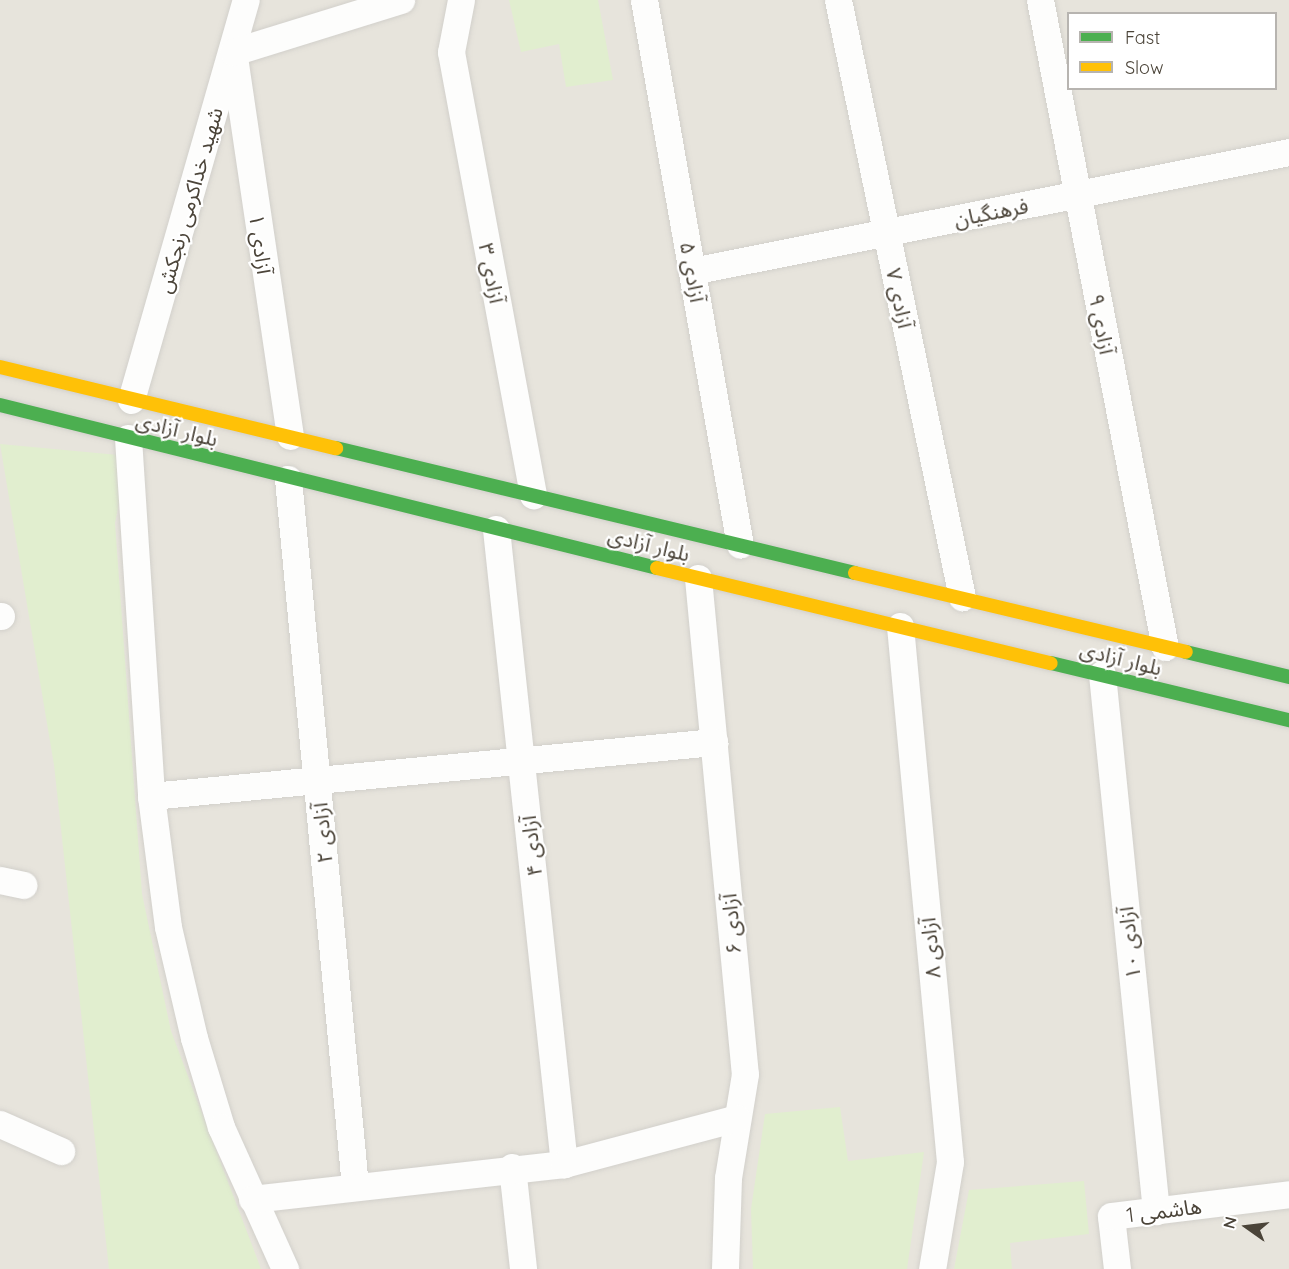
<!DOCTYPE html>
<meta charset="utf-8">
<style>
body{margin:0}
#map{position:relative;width:1289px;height:1269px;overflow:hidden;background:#f4f2ee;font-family:Quicksand,"Noto Sans Arabic",sans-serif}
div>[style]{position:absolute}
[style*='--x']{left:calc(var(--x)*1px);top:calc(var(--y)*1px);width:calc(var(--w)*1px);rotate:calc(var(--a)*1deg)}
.residential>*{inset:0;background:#e7e4dc}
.green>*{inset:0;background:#e1eecf}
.roads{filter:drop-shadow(0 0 2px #d2d0cb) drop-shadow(0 0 2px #d2d0cb)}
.street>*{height:27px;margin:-13.5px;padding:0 13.5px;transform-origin:13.5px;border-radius:13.5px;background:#fdfdfc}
.fast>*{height:14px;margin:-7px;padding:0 7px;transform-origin:7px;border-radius:7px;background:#4caf50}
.slow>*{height:14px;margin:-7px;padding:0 7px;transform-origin:7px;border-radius:7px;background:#ffc107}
span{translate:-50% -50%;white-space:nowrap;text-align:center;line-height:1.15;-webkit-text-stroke:4.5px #fff;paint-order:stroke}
.street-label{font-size:21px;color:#4b4439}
.legend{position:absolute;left:1067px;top:12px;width:210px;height:78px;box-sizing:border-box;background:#fff;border:2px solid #b7b4b0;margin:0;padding:8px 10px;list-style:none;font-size:18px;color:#4b4439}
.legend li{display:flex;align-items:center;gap:12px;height:30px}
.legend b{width:30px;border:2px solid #b7b4b0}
.north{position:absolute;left:1217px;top:1197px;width:60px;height:60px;-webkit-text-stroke:4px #fff;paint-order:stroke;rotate:284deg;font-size:16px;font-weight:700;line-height:24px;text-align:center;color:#4b4439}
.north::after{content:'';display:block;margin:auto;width:21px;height:27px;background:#4b4439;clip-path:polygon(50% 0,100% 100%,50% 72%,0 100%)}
</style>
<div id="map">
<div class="residential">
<div style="clip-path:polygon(evenodd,0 0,1289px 0,1289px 1269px,0 1269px,0 0,1068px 14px,1276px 14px,1276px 88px,1068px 88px,1068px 14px)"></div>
</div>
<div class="green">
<div style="clip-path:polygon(509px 0,598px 0,613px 80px,566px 87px,559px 44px,521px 52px)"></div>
<div style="clip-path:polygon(0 444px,129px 456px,115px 523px,142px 894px,171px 1031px,261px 1269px,109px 1269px,54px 765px)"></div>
<div style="clip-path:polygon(840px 1107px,848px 1161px,924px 1152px,907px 1269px,753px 1269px,751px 1209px,765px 1114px)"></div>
<div style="clip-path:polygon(1084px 1181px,1089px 1234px,1010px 1243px,1012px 1269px,954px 1269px,969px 1190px)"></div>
</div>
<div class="roads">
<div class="street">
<div style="--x:461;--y:0;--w:53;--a:100.9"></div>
<div style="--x:451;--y:52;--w:451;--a:79.5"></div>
<div style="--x:644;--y:0;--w:553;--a:80.01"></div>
<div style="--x:838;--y:0;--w:610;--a:78.27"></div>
<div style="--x:1040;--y:0;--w:659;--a:79.07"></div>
<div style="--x:692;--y:271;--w:609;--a:-11.27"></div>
<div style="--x:131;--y:400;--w:416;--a:-74"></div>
<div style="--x:290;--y:436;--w:388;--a:-98.4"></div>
<div style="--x:233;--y:52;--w:176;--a:-17.2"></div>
<div style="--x:128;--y:438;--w:359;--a:86.3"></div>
<div style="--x:151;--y:796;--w:132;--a:82.6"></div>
<div style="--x:168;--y:927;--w:114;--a:76.8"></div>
<div style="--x:194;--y:1038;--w:93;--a:73.1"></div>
<div style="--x:221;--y:1127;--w:156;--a:65.7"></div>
<div style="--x:288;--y:479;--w:710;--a:84.59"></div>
<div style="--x:496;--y:529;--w:639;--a:83.89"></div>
<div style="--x:698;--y:578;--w:498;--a:84.6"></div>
<div style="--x:745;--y:1074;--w:105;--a:99.3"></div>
<div style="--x:728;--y:1178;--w:91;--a:91.9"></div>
<div style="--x:0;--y:616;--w:1;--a:0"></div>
<div style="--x:900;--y:626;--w:538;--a:84.67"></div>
<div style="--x:950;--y:1162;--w:109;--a:99.5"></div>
<div style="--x:1102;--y:674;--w:540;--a:84.26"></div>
<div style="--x:151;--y:796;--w:566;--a:-5.48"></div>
<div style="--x:0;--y:880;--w:24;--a:12"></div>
<div style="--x:0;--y:1124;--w:67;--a:23.9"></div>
<div style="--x:512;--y:1167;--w:103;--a:83.8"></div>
<div style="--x:252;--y:1199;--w:314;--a:-6.4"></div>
<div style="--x:564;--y:1164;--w:179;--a:-14.9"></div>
<div style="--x:1117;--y:1269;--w:53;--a:-96.5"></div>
<div style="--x:1111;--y:1216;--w:179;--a:-7"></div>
</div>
<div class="fast">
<div style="--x:0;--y:405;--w:677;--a:13.93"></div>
<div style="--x:336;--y:448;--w:534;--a:13.54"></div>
<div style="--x:1186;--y:652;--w:106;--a:13.6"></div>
<div style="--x:1051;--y:663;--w:245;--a:13.5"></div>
</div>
<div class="slow">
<div style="--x:0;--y:367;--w:346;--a:13.6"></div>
<div style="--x:657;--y:568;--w:405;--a:13.6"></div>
<div style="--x:855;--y:573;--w:340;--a:13.4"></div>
</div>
</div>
<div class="street-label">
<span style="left:189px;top:200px;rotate:-74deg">شهید خداکرمی رنجکش</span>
<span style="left:991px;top:212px;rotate:-11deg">فرهنگیان</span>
<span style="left:261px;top:244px;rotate:82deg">آزادی ۱</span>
<span style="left:693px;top:272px;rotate:80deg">آزادی ۵</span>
<span style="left:492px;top:273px;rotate:79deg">آزادی ۳</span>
<span style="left:900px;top:298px;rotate:78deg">آزادی ۷</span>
<span style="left:1102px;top:324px;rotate:79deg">آزادی ۹</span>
<span style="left:177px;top:429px;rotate:14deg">بلوار آزادی</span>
<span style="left:649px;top:544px;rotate:14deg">بلوار آزادی</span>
<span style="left:1121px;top:658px;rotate:14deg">بلوار آزادی</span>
<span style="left:322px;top:833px;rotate:-95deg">آزادی ۲</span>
<span style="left:531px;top:846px;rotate:-96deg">آزادی ۴</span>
<span style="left:731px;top:924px;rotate:-95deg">آزادی ۶</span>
<span style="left:1129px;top:943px;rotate:-96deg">آزادی ۱۰</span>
<span style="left:930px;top:948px;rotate:-95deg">آزادی ۸</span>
<span style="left:1164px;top:1210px;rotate:-7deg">هاشمی 1</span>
</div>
<ul class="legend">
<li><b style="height:8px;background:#4caf50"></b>Fast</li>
<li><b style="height:8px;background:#ffc107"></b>Slow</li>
</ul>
<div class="north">N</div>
</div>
